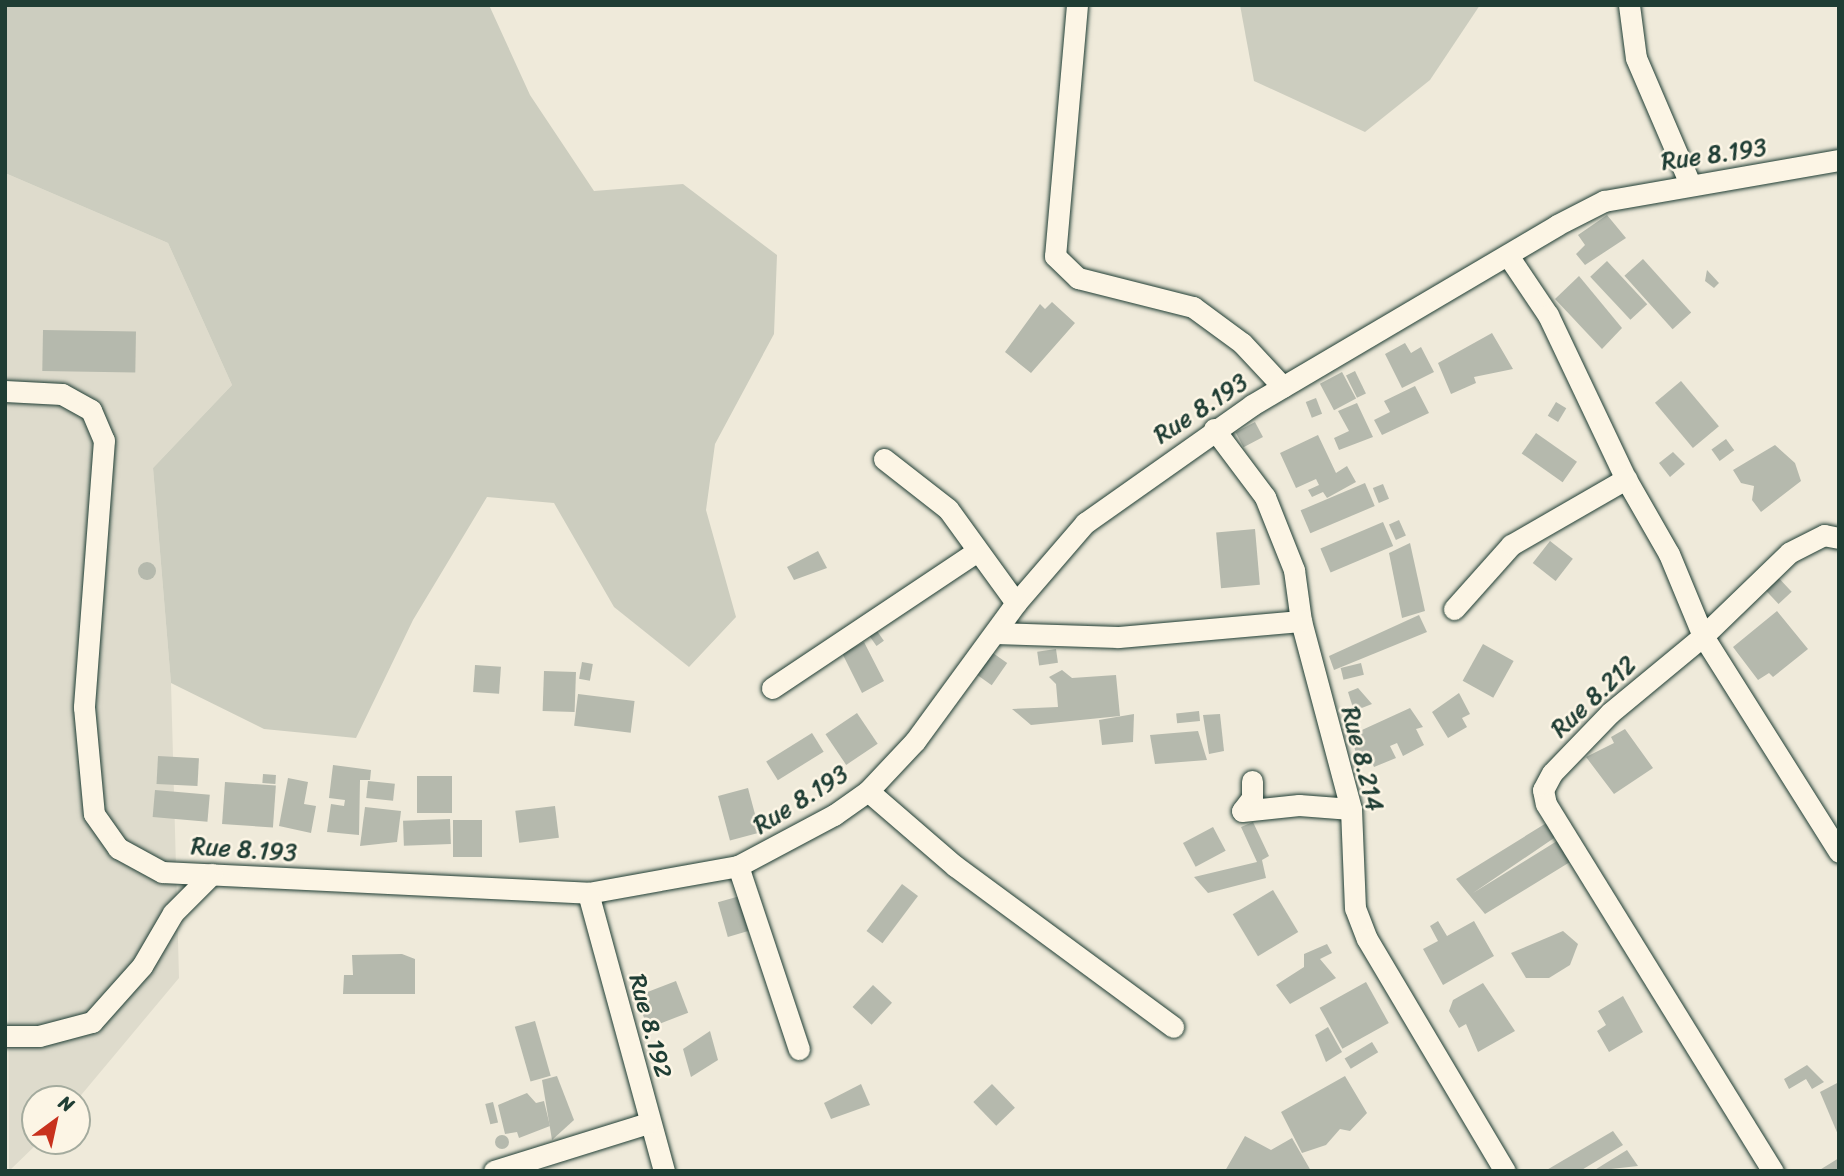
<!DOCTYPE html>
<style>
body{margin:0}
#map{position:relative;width:1844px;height:1176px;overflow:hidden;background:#efeada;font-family:Sriracha,sans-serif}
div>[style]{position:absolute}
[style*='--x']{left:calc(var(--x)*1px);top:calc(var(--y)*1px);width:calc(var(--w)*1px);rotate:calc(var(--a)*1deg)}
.built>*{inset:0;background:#dedbcc}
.green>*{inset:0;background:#cccdbf}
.building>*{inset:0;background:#b5b9ad;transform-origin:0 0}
.round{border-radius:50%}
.roads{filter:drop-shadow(0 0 2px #1f3d34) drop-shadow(0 0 2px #1f3d34)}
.minor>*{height:21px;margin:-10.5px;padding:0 10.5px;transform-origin:10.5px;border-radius:10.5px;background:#fcf5e5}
span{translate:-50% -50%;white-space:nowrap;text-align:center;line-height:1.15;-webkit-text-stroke:5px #fcf5e5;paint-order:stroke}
.street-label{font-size:24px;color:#1f3d34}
.frame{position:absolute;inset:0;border:7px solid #1f3d34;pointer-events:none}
.north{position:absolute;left:21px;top:1085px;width:70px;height:70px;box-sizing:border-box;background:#fcf5e5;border:2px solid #a4ab9e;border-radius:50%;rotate:33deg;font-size:19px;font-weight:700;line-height:28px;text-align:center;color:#1f3d34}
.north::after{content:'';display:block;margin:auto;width:24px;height:32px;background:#c8321e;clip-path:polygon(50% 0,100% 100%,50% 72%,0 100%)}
</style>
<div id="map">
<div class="built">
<div style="clip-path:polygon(5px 173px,168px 243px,232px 385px,153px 468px,171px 683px,179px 978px,77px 1100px,35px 1099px,40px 1141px,9px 1171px)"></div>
</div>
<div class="green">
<div style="clip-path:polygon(5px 5px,489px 5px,530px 95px,594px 191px,683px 184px,777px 255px,774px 334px,715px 444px,706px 510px,736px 617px,689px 667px,614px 607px,554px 503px,487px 497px,413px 620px,356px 738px,264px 729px,171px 683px,153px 468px,232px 385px,168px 243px,5px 173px)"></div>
<div style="clip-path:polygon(1240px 5px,1480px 5px,1430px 80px,1365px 132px,1254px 81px)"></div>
</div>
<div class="building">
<div style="clip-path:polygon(1607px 215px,1626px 238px,1585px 265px,1576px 254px,1585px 245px,1578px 235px)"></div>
<div style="left:1643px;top:259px;width:72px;height:25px;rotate:48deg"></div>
<div style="left:1607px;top:261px;width:59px;height:23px;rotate:47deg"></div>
<div style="clip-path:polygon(1707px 270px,1719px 283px,1714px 288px,1705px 281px)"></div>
<div style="clip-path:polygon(1579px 276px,1622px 328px,1602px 349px,1555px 299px)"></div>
<div style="clip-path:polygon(1052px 302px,1075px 323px,1031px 373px,1005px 352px,1040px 304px,1045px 309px)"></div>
<div style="left:43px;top:330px;width:93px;height:41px;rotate:1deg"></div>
<div style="clip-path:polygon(1492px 333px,1513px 369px,1474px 377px,1476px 383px,1451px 394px,1438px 363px)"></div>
<div style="clip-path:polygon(1405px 343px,1411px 353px,1421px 347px,1434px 372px,1402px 388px,1385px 354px)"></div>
<div style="left:1355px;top:371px;width:25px;height:10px;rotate:64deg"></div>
<div style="left:1342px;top:372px;width:30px;height:25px;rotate:62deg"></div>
<div style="left:1681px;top:381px;width:59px;height:34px;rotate:50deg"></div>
<div style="clip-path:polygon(1415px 386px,1429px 413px,1382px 435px,1374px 420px,1390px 412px,1384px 401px)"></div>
<div style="left:1316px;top:398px;width:17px;height:11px;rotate:69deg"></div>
<div style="left:1556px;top:402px;width:12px;height:16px;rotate:31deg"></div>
<div style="clip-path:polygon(1357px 403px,1373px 437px,1339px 450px,1334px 438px,1349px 431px,1338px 411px)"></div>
<div style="left:1255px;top:422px;width:17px;height:22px;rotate:62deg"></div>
<div style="left:1536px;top:433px;width:50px;height:25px;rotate:35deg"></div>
<div style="clip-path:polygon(1318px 435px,1336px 473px,1347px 466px,1356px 482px,1327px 498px,1323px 492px,1312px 497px,1308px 490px,1319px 485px,1316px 479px,1296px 488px,1280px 453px)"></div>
<div style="left:1726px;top:439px;width:14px;height:18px;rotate:54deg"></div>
<div style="clip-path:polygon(1775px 445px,1795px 463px,1801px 481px,1761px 512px,1752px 500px,1754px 486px,1741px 483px,1733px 470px)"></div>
<div style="clip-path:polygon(1673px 452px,1685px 464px,1670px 477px,1659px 463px)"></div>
<div style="left:1365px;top:483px;width:25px;height:70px;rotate:67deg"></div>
<div style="left:1383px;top:484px;width:16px;height:11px;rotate:68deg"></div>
<div style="left:1399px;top:520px;width:17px;height:11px;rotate:66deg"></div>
<div style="left:1383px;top:522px;width:26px;height:68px;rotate:67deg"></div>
<div style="left:1255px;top:529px;width:56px;height:39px;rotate:85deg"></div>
<div style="left:1550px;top:541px;width:29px;height:28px;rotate:38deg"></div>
<div style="clip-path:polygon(1410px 543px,1425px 611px,1402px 618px,1389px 553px)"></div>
<div style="clip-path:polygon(818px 551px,827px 568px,794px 580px,787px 567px)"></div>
<div class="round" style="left:138px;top:562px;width:18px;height:18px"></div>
<div style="left:1776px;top:575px;width:23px;height:18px;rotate:47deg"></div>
<div style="clip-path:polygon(1777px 611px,1808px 649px,1773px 677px,1769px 673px,1758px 680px,1733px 647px)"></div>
<div style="clip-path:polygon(1419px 615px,1427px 632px,1334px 670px,1329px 656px)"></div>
<div style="left:877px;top:631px;width:12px;height:9px;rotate:55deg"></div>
<div style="clip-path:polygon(849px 639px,853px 648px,864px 642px,884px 681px,862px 693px,842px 653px)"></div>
<div style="left:1483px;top:644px;width:35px;height:42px;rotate:29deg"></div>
<div style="left:1056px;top:649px;width:14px;height:19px;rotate:82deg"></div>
<div style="left:990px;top:651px;width:21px;height:27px;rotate:35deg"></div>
<div style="left:582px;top:662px;width:11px;height:17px;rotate:10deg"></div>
<div style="left:1361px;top:663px;width:12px;height:21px;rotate:76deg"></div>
<div style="left:475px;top:665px;width:26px;height:27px;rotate:4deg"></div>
<div style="clip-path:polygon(1062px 670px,1072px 678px,1116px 675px,1120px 716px,1031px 725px,1012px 709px,1058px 707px,1056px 684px,1049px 677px)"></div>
<div style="left:544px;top:671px;width:32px;height:40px;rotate:2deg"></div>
<div style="clip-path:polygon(1358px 688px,1372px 704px,1354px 711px,1348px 692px)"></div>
<div style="clip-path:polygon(1459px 693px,1470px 714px,1462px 718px,1467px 727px,1448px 738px,1432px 712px)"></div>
<div style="left:578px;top:694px;width:57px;height:32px;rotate:7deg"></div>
<div style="clip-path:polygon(1410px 708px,1423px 727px,1416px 729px,1424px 745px,1403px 756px,1397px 743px,1390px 746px,1396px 758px,1374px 767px,1367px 751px,1357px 757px,1351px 735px)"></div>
<div style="left:1199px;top:711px;width:10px;height:23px;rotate:84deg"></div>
<div style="left:857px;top:713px;width:37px;height:38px;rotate:56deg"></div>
<div style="clip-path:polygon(1134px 714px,1133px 742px,1102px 745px,1099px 720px)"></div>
<div style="clip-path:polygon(1220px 714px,1224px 751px,1209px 754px,1203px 715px)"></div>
<div style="clip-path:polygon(1625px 729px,1653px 768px,1614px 794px,1586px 757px,1614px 743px,1611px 737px)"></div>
<div style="clip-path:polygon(1198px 731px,1207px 760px,1155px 764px,1150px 735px)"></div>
<div style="left:812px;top:733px;width:22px;height:54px;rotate:58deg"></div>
<div style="left:158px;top:756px;width:41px;height:28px;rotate:3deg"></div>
<div style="clip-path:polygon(333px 765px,371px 770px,370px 780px,360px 780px,359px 835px,327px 832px,331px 804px,344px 806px,345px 800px,329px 798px)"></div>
<div style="left:263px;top:774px;width:13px;height:9px;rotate:4deg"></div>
<div style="left:417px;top:776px;width:35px;height:37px"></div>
<div style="clip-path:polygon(288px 778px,308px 782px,304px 804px,316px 806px,311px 833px,279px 826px)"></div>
<div style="left:368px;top:781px;width:27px;height:17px;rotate:6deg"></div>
<div style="left:225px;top:782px;width:51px;height:42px;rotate:4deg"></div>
<div style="left:748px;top:788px;width:46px;height:31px;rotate:75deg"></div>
<div style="left:155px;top:790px;width:55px;height:27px;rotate:5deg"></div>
<div style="left:555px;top:806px;width:32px;height:40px;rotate:83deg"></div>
<div style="clip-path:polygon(365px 807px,401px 811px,397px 842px,360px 846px)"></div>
<div style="left:450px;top:819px;width:25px;height:47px;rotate:88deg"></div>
<div style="left:453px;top:820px;width:29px;height:37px"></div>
<div style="clip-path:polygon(1253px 822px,1269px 856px,1262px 860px,1266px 878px,1208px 893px,1194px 877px,1257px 862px,1241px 827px)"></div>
<div style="clip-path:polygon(1548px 822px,1557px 836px,1473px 893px,1557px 841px,1570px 862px,1485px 914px,1456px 879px)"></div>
<div style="left:1213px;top:827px;width:27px;height:34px;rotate:62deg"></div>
<div style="left:902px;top:884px;width:20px;height:59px;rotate:37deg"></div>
<div style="left:1273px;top:890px;width:49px;height:47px;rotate:59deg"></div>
<div style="left:740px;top:896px;width:36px;height:23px;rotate:74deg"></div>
<div style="clip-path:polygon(1438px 921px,1447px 936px,1474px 921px,1494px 956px,1443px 985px,1423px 949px,1438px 941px,1430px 926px)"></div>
<div style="clip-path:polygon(1563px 931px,1578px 944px,1570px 965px,1549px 978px,1526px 978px,1511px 953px)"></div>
<div style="clip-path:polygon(1327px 944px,1332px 953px,1320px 959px,1336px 978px,1290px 1004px,1276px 985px,1304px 967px,1304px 954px)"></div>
<div style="clip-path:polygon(402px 954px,415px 959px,415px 994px,343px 994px,344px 975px,353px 975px,352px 955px)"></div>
<div style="left:676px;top:981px;width:34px;height:43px;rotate:69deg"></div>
<div style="left:1366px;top:982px;width:47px;height:53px;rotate:61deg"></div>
<div style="clip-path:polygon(1483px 983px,1515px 1031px,1478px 1052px,1466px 1024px,1459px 1028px,1449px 1011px,1453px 1000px)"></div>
<div style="left:873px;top:985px;width:26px;height:30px;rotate:43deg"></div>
<div style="clip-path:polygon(1623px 996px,1643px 1032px,1609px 1052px,1597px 1031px,1606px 1025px,1598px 1011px)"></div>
<div style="left:535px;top:1021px;width:57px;height:21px;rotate:74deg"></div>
<div style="clip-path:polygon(1328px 1027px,1342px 1052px,1326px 1062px,1315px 1035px)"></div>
<div style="clip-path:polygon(710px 1031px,718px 1060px,691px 1077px,683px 1049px)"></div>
<div style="left:1372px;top:1042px;width:12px;height:32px;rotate:59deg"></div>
<div style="clip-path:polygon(1807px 1065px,1824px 1082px,1812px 1089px,1806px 1079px,1789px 1089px,1784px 1079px)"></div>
<div style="clip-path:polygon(557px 1076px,574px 1120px,552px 1140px,542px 1080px)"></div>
<div style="clip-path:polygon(1345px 1076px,1367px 1113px,1350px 1131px,1340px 1129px,1326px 1145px,1302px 1153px,1281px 1112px)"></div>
<div style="clip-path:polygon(1839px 1082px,1839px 1137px,1820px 1092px)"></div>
<div style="clip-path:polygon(861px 1084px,870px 1105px,831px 1119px,824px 1103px)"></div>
<div style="left:992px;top:1084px;width:33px;height:26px;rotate:46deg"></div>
<div style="clip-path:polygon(527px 1093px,536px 1103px,544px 1101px,550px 1126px,519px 1138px,517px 1132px,505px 1134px,498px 1105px)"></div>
<div style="left:493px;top:1102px;width:21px;height:8px;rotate:76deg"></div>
<div style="clip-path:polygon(1613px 1131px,1623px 1145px,1580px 1171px,1545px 1171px)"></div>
<div class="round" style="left:495px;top:1135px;width:14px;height:14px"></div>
<div style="clip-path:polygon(1245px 1136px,1271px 1150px,1292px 1138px,1311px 1171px,1225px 1171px)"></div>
<div style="clip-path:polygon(1627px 1150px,1638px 1166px,1593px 1171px)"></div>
<div style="clip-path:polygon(1839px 1158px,1839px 1171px,1818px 1171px)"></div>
</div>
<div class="roads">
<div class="minor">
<div style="--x:1077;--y:5;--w:252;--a:95"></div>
<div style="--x:1055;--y:256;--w:32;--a:44"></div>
<div style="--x:1078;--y:278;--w:119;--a:14.2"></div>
<div style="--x:1193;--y:307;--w:61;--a:36.3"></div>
<div style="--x:1242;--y:343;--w:60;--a:47"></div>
<div style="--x:1629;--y:5;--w:53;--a:82.5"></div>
<div style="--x:1636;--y:58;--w:137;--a:66.8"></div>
<div style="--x:1509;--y:257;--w:70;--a:56.1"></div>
<div style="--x:1548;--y:315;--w:182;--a:64.6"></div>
<div style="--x:1626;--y:479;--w:86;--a:60.2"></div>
<div style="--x:1669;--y:554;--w:89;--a:67.5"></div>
<div style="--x:1703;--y:636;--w:121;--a:140.4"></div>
<div style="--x:1610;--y:713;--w:83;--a:134"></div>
<div style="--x:1552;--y:773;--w:19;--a:118"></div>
<div style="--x:1543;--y:790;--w:14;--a:78"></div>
<div style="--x:1546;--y:804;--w:432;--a:58.3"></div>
<div style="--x:5;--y:391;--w:57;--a:3"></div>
<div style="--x:62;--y:394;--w:33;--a:29"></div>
<div style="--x:91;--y:410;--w:33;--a:67"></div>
<div style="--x:104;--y:440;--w:268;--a:94.3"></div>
<div style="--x:84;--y:707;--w:107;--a:84.7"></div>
<div style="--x:94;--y:814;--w:42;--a:54.8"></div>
<div style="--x:118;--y:848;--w:50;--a:28.6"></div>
<div style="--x:162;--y:872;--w:427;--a:2.8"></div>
<div style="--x:588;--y:893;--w:152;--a:-10.2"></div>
<div style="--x:738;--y:866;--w:109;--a:-28"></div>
<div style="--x:834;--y:815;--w:42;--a:-35.2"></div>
<div style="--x:868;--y:791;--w:69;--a:-46.8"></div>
<div style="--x:915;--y:741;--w:171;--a:-53.8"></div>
<div style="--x:1016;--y:603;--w:106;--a:-49.2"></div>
<div style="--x:1085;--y:523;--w:204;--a:-35.2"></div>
<div style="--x:1252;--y:405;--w:354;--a:-30.5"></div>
<div style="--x:1557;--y:225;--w:53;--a:-27.1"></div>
<div style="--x:1604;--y:201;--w:239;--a:-9.9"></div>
<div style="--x:1214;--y:429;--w:85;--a:53.1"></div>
<div style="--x:1265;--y:497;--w:79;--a:68.3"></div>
<div style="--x:1294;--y:570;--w:51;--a:82.2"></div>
<div style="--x:1301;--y:621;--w:195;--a:75.1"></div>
<div style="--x:1351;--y:809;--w:99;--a:87.7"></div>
<div style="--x:1355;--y:908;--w:33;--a:69"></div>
<div style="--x:1367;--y:939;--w:270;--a:59.3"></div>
<div style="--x:884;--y:459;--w:81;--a:38"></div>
<div style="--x:948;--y:509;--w:116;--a:54.1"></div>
<div style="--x:1839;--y:538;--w:15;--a:-169"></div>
<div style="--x:1824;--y:535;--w:39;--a:153"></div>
<div style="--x:1789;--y:553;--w:120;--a:136"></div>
<div style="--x:1703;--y:636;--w:255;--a:57.8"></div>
<div style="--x:1454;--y:609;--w:86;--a:-48.3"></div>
<div style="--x:1511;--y:545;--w:133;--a:-29.9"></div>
<div style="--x:995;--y:633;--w:123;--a:1.9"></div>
<div style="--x:1118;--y:637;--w:184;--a:-5"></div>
<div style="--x:772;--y:688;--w:245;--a:-33.7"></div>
<div style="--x:1252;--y:781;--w:17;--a:90"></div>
<div style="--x:1252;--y:798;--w:16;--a:128"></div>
<div style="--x:1242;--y:811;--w:57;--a:-6"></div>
<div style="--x:1299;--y:805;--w:52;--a:4.4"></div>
<div style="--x:868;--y:791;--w:115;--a:40.8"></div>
<div style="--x:955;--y:866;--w:271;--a:36.4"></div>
<div style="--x:738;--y:866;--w:193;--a:71.6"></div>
<div style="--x:588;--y:893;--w:288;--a:74.7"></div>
<div style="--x:5;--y:1036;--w:34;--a:0"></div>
<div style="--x:39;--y:1036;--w:55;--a:-14.8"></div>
<div style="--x:92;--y:1022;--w:75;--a:-48.2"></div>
<div style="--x:142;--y:966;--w:61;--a:-59.7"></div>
<div style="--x:173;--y:913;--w:55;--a:-45"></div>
<div style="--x:494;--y:1171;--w:161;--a:-17.3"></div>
</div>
</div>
<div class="street-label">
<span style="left:1714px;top:155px;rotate:-8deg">Rue 8.193</span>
<span style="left:1201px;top:409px;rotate:-33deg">Rue 8.193</span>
<span style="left:1594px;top:697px;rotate:-43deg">Rue 8.212</span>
<span style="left:1362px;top:759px;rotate:76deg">Rue 8.214</span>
<span style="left:801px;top:800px;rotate:-32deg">Rue 8.193</span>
<span style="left:244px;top:850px;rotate:4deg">Rue 8.193</span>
<span style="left:650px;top:1026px;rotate:75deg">Rue 8.192</span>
</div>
<div class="frame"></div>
<div class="north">N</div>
</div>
